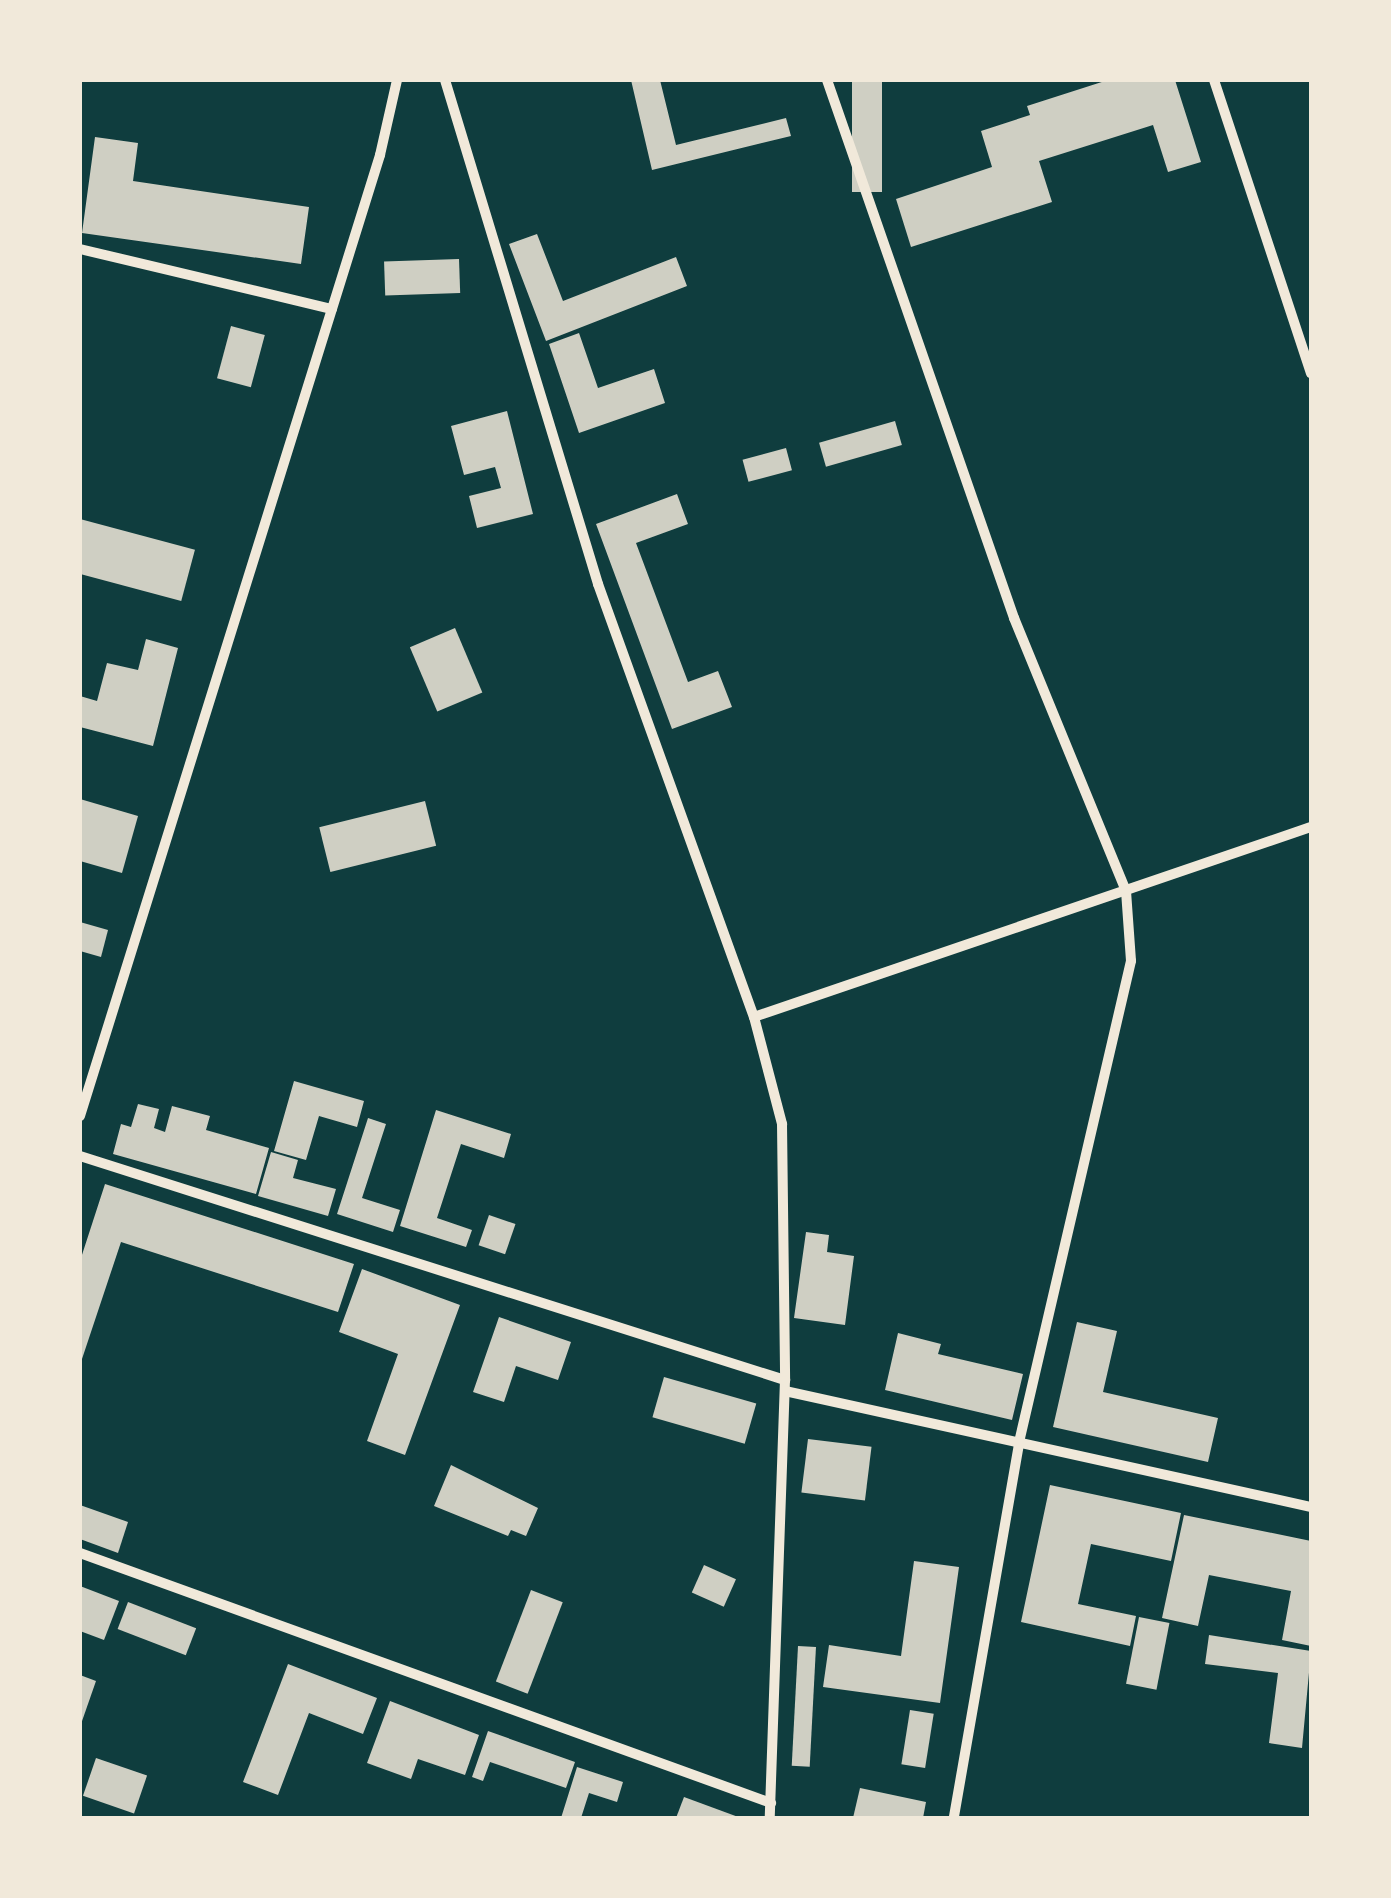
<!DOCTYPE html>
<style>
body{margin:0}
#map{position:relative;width:1391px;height:1898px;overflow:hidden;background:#0f3d3e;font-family:Lora,serif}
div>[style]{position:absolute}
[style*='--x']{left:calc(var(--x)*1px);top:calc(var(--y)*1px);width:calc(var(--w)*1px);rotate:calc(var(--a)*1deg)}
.building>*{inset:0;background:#cfcfc3;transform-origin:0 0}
.minor>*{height:10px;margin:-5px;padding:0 5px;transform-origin:5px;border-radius:5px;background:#f1e9da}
span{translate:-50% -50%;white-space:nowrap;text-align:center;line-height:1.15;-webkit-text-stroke:10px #f1e9da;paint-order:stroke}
.frame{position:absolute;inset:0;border:82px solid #f1e9da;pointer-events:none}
</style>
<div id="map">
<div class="building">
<div style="clip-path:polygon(631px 80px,660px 80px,676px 145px,786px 118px,791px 136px,652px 170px)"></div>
<div style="left:852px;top:80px;width:30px;height:112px"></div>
<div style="clip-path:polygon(1108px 80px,1175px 80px,1201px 162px,1168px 172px,1153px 125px,1039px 161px,1052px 202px,911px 247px,896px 199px,992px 167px,981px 131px,1030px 115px,1027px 106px)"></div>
<div style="clip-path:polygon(95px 137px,138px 143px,133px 181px,309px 207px,301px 264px,82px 233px)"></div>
<div style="clip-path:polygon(537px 234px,563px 301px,676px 257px,687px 286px,546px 341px,509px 244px)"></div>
<div style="left:459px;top:259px;width:34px;height:75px;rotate:88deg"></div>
<div style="left:231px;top:326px;width:35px;height:54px;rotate:15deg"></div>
<div style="clip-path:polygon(579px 333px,598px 388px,654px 369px,665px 403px,579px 433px,549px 344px)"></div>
<div style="clip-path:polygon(507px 411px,533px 514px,477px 528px,469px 496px,501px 488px,495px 467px,464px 475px,451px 426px)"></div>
<div style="left:895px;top:421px;width:25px;height:79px;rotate:74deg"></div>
<div style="left:786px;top:448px;width:23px;height:45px;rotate:75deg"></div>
<div style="clip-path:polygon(677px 494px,688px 524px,636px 543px,688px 682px,718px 671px,732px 707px,672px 729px,596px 524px)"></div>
<div style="left:80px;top:519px;width:119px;height:53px;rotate:15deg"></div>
<div style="left:455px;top:628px;width:70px;height:49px;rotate:67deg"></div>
<div style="clip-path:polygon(146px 639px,178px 648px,153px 746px,80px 727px,80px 696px,97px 701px,107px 663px,138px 670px)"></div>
<div style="clip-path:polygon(80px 799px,138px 816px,122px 873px,80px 861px)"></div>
<div style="left:425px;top:801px;width:46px;height:109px;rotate:76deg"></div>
<div style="clip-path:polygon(80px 922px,108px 930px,101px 957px,80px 951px)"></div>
<div style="clip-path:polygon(294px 1081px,364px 1101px,357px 1127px,319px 1116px,306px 1160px,274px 1151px)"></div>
<div style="clip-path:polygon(138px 1104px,159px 1109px,154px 1128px,165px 1132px,172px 1106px,210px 1116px,206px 1130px,269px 1148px,256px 1194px,113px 1154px,121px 1124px,131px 1127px)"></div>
<div style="clip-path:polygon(436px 1110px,511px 1134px,504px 1158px,461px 1144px,437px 1218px,472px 1230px,466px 1247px,400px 1226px)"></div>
<div style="clip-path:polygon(368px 1118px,386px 1124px,362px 1198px,400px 1210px,393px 1232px,337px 1214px)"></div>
<div style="clip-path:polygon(271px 1152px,298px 1160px,293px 1178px,336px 1189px,328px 1216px,258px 1196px)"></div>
<div style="clip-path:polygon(105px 1184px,354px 1264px,338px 1312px,121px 1242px,80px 1365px,80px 1261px)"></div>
<div style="left:489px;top:1215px;width:28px;height:32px;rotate:19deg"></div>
<div style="clip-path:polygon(806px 1232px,829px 1235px,827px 1252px,854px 1256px,845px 1325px,794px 1318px)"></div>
<div style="clip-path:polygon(362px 1269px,460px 1305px,405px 1455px,367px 1441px,398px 1354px,339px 1332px)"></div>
<div style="clip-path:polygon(499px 1317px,571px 1342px,558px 1380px,516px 1366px,504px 1402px,473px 1392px)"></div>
<div style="clip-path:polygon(1077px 1322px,1117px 1331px,1103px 1392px,1218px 1418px,1208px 1462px,1053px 1427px)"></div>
<div style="clip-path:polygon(898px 1333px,941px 1344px,938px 1354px,1023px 1374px,1012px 1420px,885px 1390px)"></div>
<div style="left:664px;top:1377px;width:96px;height:42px;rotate:16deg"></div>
<div style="left:808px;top:1439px;width:64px;height:54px;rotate:7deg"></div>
<div style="clip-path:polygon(451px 1465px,538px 1508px,526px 1536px,511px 1530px,508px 1536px,434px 1506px)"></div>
<div style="clip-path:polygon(1050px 1485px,1181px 1513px,1171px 1561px,1091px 1544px,1078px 1604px,1136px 1616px,1130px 1646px,1021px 1622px)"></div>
<div style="clip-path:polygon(80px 1505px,128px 1522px,118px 1553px,80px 1539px)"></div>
<div style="clip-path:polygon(1184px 1515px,1311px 1541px,1311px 1646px,1282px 1640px,1291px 1591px,1209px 1575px,1198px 1626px,1162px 1618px)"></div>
<div style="clip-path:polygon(914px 1561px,959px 1567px,940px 1703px,823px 1687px,829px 1645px,901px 1656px)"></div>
<div style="left:704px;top:1565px;width:35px;height:30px;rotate:24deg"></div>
<div style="clip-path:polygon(80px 1586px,119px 1601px,104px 1640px,80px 1631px)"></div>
<div style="left:531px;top:1590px;width:34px;height:98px;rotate:21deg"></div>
<div style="left:128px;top:1602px;width:73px;height:29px;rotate:21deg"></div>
<div style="left:1139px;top:1617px;width:31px;height:68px;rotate:11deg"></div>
<div style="clip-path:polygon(1209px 1635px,1311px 1651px,1302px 1748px,1269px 1743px,1278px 1673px,1205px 1664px)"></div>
<div style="left:798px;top:1646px;width:18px;height:120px;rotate:3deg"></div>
<div style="clip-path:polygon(288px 1664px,377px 1698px,363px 1734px,309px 1713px,278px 1795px,243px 1782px)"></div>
<div style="clip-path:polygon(80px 1675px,96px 1681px,81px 1724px,80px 1724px)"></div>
<div style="clip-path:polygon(390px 1701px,479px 1735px,465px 1775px,418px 1759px,411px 1779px,367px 1763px)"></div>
<div style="left:910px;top:1710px;width:24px;height:55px;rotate:9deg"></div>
<div style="clip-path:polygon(488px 1731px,575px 1762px,566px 1788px,490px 1762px,483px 1781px,472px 1777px)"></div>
<div style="left:96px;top:1758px;width:54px;height:40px;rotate:19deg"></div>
<div style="clip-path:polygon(577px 1767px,623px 1782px,617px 1802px,589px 1793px,581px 1818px,561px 1818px)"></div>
<div style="clip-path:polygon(860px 1788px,926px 1802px,923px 1818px,853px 1818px)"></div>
<div style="clip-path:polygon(684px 1797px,741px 1818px,676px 1818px)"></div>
</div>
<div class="minor">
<div style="--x:445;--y:80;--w:527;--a:73.11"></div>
<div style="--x:598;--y:584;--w:460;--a:70.2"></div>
<div style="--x:754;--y:1017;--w:589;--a:-18.84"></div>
<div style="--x:827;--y:80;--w:570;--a:70.83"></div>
<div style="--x:1014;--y:618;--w:295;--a:67.7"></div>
<div style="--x:1126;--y:891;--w:70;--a:85.9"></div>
<div style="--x:1131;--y:961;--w:496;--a:103.1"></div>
<div style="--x:1019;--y:1444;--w:380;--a:99.9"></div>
<div style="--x:1214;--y:80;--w:309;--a:71.7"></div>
<div style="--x:80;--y:249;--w:259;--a:13.4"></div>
<div style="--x:754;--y:1017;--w:111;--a:75.3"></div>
<div style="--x:782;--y:1124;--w:256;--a:89.3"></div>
<div style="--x:785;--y:1380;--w:438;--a:92"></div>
<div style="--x:80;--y:1116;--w:1007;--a:-72.66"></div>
<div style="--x:380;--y:155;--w:77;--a:-77.2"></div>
<div style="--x:80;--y:1156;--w:740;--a:17.63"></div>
<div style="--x:785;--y:1391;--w:539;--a:12.44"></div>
<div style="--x:80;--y:1553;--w:735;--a:19.89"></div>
</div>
<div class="frame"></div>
</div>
